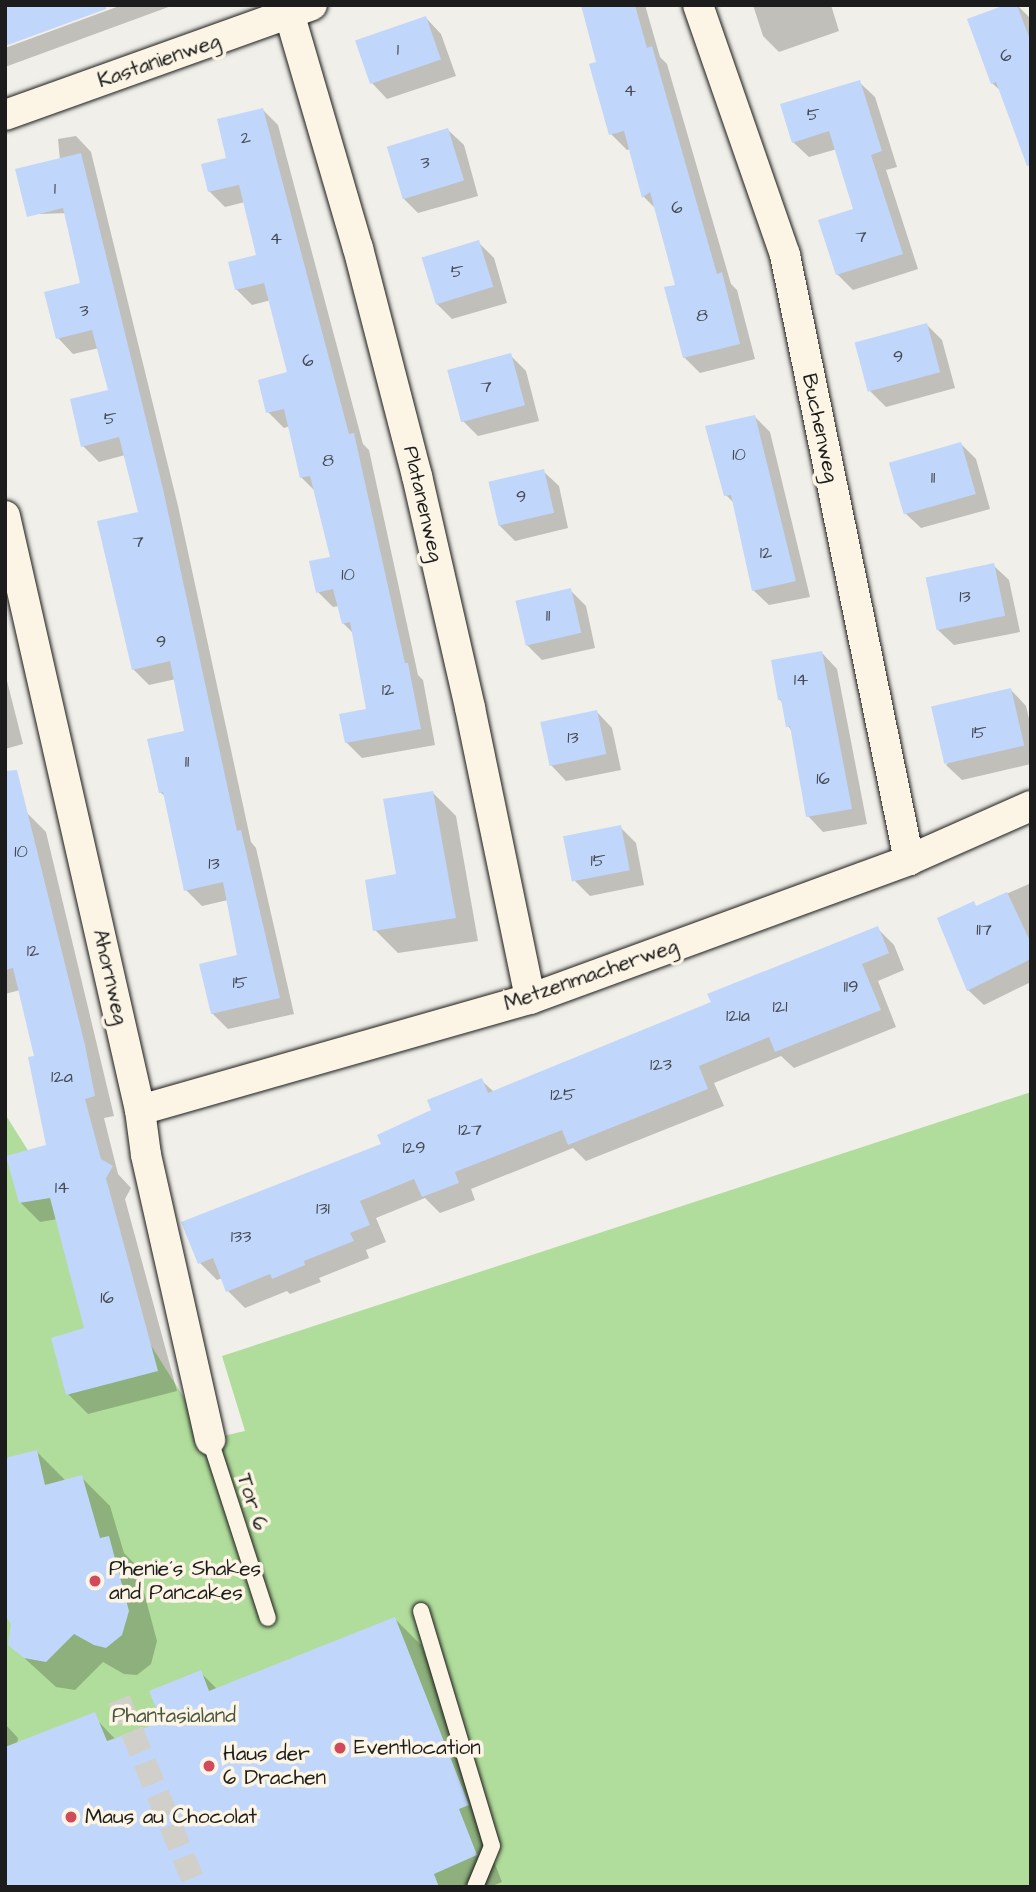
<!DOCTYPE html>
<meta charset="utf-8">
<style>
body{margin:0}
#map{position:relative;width:1036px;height:1892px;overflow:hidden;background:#f0efe9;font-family:"Architects Daughter",sans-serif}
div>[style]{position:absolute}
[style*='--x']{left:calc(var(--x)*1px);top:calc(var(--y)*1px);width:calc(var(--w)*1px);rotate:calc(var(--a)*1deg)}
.green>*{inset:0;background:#b1dd9c}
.shadow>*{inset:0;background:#0003}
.building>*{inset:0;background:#c0d6fa;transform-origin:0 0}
.pedestrian-tunnel>*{height:23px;margin-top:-11.5px;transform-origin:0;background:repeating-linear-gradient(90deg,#d0cfca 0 23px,transparent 0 34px)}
.roads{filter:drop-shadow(0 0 2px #1c1c1c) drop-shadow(0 0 2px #1c1c1c)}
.service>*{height:16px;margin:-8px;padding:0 8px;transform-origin:8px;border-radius:8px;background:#fcf5e5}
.minor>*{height:30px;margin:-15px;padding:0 15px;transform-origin:15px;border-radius:15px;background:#fcf5e5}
.dots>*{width:19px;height:19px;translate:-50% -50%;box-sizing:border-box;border:4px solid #fcf5e5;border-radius:50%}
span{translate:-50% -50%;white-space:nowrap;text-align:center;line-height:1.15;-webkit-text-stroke:7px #fcf5e5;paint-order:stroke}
.number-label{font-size:18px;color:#454a54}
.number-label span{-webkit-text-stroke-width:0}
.street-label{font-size:21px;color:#1c1c1c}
.poi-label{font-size:21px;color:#1c1c1c}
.left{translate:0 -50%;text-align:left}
.park-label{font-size:21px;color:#495642}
.frame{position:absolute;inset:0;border:7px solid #1c1c1c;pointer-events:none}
</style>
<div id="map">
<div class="green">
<div style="clip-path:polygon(1031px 1092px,1031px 1887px,5px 1887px,5px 1114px,210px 1439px,245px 1431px,222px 1356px)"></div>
</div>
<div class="shadow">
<div style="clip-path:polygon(122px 5px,174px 5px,5px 67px,5px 48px)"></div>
<div style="clip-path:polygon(583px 5px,645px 5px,660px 57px,667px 64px,731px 284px,737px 290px,755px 359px,700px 373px,684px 357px,677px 286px,656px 209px,644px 197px,631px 149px,627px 150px,611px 134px,599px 63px)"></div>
<div style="clip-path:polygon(753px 5px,831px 5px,839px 31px,779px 52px,763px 36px)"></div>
<div style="clip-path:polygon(1010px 5px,1017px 5px,1031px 19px,1031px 171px,1002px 92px,992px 83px)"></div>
<div style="clip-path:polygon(426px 18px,441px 34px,456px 76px,387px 99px,372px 83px)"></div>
<div style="clip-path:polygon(859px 82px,875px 97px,897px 167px,886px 170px,918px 269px,853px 290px,837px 274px,855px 210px,837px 149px,809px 157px,793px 142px)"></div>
<div style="clip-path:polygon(263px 110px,278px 125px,363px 444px,369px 450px,418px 675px,423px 680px,435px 745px,362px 758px,346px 742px,368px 710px,354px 634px,343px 623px,339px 606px,333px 607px,318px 592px,332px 558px,316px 492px,301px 477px,290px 426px,284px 428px,268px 412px,289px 373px,271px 300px,252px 305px,236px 289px,258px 256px,245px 202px,225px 207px,209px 191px)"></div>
<div style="clip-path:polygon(448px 130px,464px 145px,478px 196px,418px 213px,402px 197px)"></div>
<div style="clip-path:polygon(76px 136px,91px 152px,178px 506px,251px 842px,256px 848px,294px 1014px,228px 1029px,212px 1013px,239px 957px,228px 900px,202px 906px,186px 890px,166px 797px,160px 792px,186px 732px,176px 679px,149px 685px,133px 669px,140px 513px,125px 455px,99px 462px,83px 446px,110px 391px,99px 348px,73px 354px,58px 338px,82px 284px,68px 213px,40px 214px,24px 199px,60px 160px,58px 139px)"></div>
<div style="clip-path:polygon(478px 242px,494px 258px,507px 303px,452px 319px,436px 303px)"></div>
<div style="clip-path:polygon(927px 325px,942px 340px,955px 388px,886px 407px,870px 391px)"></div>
<div style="clip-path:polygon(510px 355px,526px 371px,539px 421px,478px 436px,462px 420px)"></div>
<div style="clip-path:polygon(754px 416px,770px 432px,810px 597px,769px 605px,753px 590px,735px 504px,726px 495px)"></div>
<div style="clip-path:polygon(961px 444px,976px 459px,990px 509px,921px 528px,905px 513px)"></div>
<div style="clip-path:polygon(543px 471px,559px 486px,568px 528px,515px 541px,499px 525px)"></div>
<div style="clip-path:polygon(993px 565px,1009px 580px,1020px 632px,954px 645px,938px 630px)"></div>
<div style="clip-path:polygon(570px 590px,586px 606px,595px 648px,542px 660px,527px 645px)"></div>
<div style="clip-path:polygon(822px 653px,837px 669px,867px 824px,823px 832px,808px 816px,792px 731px,788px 726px,784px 704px,779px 699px)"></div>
<div style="clip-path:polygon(5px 673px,23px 744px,5px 749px)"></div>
<div style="clip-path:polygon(1011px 690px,1026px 706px,1031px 727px,1031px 764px,962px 780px,946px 765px)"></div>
<div style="clip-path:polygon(597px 712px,612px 728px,621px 770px,566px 781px,551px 765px)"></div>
<div style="clip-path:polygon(433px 793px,456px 816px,478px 941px,398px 953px,375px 930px)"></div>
<div style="clip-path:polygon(26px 812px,46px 832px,114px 1116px,104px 1118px,118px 1174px,131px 1188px,125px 1199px,177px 1391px,88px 1414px,68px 1394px,87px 1329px,58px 1219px,40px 1222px,20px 1202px,48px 1146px,36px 1058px,20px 990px,5px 994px,5px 818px)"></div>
<div style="clip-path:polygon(620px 827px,636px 843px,644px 885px,590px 896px,574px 880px)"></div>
<div style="clip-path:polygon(1031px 883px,1031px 982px,984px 1005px,968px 990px,973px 903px,977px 907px)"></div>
<div style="clip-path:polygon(877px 928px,894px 945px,904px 970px,878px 981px,896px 1027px,794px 1068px,781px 1056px,714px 1083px,724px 1106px,586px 1161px,573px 1148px,471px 1189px,475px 1200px,440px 1213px,425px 1198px,376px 1218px,386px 1242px,366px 1250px,369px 1258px,319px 1278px,321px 1282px,290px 1294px,287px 1291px,245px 1308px,228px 1291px,222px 1278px,217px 1280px,200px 1263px,481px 1080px,494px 1092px,713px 1003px)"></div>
<div style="clip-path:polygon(37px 1452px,66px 1481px,81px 1477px,110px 1506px,124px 1553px,137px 1566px,157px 1641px,151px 1664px,137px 1675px,124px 1674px,103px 1662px,75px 1690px,56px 1687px,9px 1644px,13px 1623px,5px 1609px,5px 1458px)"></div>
<div style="clip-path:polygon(395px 1619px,421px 1645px,487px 1809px,484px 1836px,502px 1882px,490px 1887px,5px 1887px,5px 1724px,18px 1738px,17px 1744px,98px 1721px,116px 1740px,164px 1723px,200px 1672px,218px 1690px)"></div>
</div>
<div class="building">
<div style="clip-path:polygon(5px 5px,106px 5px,106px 9px,5px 46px)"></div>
<div style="clip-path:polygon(581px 5px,635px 5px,647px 48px,652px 46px,717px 274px,722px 272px,740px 344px,683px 358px,664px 287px,675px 285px,650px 192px,642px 198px,624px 131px,609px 135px,589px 64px,596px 62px)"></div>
<div style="clip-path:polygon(1005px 5px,1017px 5px,1031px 42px,1031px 165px,1027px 166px,996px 82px,991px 84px,967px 19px)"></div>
<div style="left:426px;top:16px;width:46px;height:75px;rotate:71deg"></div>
<div style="clip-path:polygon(860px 80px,882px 151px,871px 155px,903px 254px,836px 275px,818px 220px,853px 209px,829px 131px,792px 143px,780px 104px)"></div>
<div style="clip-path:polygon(263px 108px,349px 434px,354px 433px,405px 663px,408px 663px,421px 729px,345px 743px,339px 714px,366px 709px,350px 622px,342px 624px,333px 589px,316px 593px,309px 561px,330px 557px,310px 476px,300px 478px,284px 409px,266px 413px,258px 380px,287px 372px,264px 283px,235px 290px,228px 262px,256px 255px,239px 185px,208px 192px,201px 164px,226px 158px,217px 119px)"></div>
<div style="left:448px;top:128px;width:55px;height:64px;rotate:73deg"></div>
<div style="clip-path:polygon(81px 153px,163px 489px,237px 831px,241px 830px,280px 998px,211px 1014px,199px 964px,237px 955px,223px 882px,184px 891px,163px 792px,159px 793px,147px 739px,184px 731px,170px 661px,132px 670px,97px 521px,138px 512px,119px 437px,81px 447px,70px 399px,108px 390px,92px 330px,56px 339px,44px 292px,80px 283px,63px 208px,27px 217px,15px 169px)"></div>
<div style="left:479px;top:240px;width:49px;height:60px;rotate:73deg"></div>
<div style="left:927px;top:323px;width:51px;height:75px;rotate:75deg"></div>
<div style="left:511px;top:353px;width:54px;height:66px;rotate:75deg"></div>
<div style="clip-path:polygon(755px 415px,796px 581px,752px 591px,731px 495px,724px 496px,705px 426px)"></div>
<div style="left:961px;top:442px;width:54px;height:75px;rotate:74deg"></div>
<div style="left:544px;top:469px;width:45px;height:57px;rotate:77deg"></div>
<div style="left:994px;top:563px;width:54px;height:70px;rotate:78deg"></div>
<div style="left:571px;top:588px;width:46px;height:57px;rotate:77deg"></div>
<div style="clip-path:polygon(822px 651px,852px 809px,806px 817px,790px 726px,786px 727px,781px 699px,778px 700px,771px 660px)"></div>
<div style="left:1011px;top:688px;width:59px;height:82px;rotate:77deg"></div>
<div style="left:597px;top:710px;width:45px;height:58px;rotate:78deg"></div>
<div style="clip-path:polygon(17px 770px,85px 1045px,95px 1096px,85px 1099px,101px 1159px,113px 1166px,106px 1178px,158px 1371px,66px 1395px,51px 1338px,84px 1328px,50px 1198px,19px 1203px,6px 1156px,46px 1145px,28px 1057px,34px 1056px,13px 968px,5px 970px,5px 771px)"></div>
<div style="clip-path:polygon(433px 791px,456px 918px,373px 931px,365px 880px,396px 874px,383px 799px)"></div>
<div style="left:621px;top:825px;width:46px;height:59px;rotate:79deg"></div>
<div style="clip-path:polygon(1007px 892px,1031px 943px,1031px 959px,967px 991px,937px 918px,974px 901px,976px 906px)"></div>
<div style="clip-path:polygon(878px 926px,889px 953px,862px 964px,881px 1010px,775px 1052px,769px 1037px,699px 1066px,708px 1089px,568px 1145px,562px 1130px,455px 1172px,459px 1183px,422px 1197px,414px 1179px,360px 1201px,370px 1225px,350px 1233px,354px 1241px,304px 1261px,305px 1265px,272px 1279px,270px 1274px,226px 1292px,213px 1258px,198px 1264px,181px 1222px,381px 1144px,377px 1135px,431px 1110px,427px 1100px,482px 1078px,488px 1093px,711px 1002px,707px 994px)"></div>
<div style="clip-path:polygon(37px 1450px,45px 1485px,82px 1475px,100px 1538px,109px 1536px,129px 1611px,122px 1635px,106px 1648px,94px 1645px,74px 1634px,46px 1662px,24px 1658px,8px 1645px,11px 1624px,5px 1615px,5px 1458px)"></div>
<div style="clip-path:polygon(395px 1617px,469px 1805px,459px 1809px,477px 1855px,434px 1874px,439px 1887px,5px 1887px,5px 1747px,95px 1712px,107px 1741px,162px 1722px,149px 1691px,201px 1670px,209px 1691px)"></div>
</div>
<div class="pedestrian-tunnel">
<div style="--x:119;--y:1699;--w:203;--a:67.7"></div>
</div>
<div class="roads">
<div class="service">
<div style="--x:210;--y:1440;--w:187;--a:72"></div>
<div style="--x:421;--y:1611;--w:245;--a:73.2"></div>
<div style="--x:492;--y:1846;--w:44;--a:112.5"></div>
</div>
<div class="minor">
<div style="--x:698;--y:5;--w:265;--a:70.8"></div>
<div style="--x:785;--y:255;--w:618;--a:78.42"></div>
<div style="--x:290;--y:16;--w:242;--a:73.7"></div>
<div style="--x:358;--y:248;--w:236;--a:75.5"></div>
<div style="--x:417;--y:476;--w:238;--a:77.1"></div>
<div style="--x:470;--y:708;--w:297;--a:78.3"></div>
<div style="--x:5;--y:115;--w:326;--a:-19.7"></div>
<div style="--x:5;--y:516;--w:609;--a:77.2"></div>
<div style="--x:140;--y:1110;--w:45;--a:82.4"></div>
<div style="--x:146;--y:1155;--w:292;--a:77.3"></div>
<div style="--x:140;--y:1110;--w:405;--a:-15.9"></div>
<div style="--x:530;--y:999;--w:404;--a:-20.1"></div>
<div style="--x:909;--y:860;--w:133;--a:-23.9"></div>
</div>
</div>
<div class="dots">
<div style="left:95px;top:1581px;background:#d1495b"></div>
<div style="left:340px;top:1748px;background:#d1495b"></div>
<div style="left:209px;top:1766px;background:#d1495b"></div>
<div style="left:71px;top:1817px;background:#d1495b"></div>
</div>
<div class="number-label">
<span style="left:398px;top:50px">1</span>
<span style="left:1006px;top:56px">6</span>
<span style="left:630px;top:91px">4</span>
<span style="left:813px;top:115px">5</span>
<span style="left:246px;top:138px">2</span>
<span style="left:425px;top:163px">3</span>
<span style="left:55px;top:189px">1</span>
<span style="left:677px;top:208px">6</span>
<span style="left:861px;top:237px">7</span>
<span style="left:276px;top:239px">4</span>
<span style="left:457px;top:272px">5</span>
<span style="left:84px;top:311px">3</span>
<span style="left:702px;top:316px">8</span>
<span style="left:898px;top:357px">9</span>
<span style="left:308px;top:361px">6</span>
<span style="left:486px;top:387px">7</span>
<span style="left:110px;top:419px">5</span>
<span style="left:739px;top:455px">10</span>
<span style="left:328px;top:461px">8</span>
<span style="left:933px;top:478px">11</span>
<span style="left:521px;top:497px">9</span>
<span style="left:138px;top:542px">7</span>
<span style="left:766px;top:553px">12</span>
<span style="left:348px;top:575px">10</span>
<span style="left:965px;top:597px">13</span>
<span style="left:548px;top:616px">11</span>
<span style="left:161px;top:642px">9</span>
<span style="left:801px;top:680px">14</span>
<span style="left:388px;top:690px">12</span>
<span style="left:979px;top:733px">15</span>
<span style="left:573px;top:738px">13</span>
<span style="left:187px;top:762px">11</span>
<span style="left:823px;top:779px">16</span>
<span style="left:21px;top:852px">10</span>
<span style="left:598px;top:861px">15</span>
<span style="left:214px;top:864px">13</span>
<span style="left:984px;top:930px">117</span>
<span style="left:33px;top:951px">12</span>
<span style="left:240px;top:983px">15</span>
<span style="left:851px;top:987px">119</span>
<span style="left:780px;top:1007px">121</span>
<span style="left:738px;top:1016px">121a</span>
<span style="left:661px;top:1065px">123</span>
<span style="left:62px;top:1077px">12a</span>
<span style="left:563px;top:1095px">125</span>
<span style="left:470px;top:1130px">127</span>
<span style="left:414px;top:1148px">129</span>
<span style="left:62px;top:1188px">14</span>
<span style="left:323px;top:1209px">131</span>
<span style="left:241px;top:1237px">133</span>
<span style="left:107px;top:1298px">16</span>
</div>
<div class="street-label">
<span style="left:159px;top:61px;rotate:-19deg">Kastanienweg</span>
<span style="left:820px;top:428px;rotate:78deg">Buchenweg</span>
<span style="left:423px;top:504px;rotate:77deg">Platanenweg</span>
<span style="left:591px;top:975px;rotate:-19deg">Metzenmacherweg</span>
<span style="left:110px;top:977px;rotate:77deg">Ahornweg</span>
<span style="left:252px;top:1502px;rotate:72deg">Tor 6</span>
</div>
<div class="poi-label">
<span class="left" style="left:109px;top:1581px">Phenie´s Shakes<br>and Pancakes</span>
<span class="left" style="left:354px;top:1748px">Eventlocation</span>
<span class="left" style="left:223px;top:1766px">Haus der<br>6 Drachen</span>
<span class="left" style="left:85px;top:1817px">Maus au Chocolat</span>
</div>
<div class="park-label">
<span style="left:174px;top:1716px">Phantasialand</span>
</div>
<div class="frame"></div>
</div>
